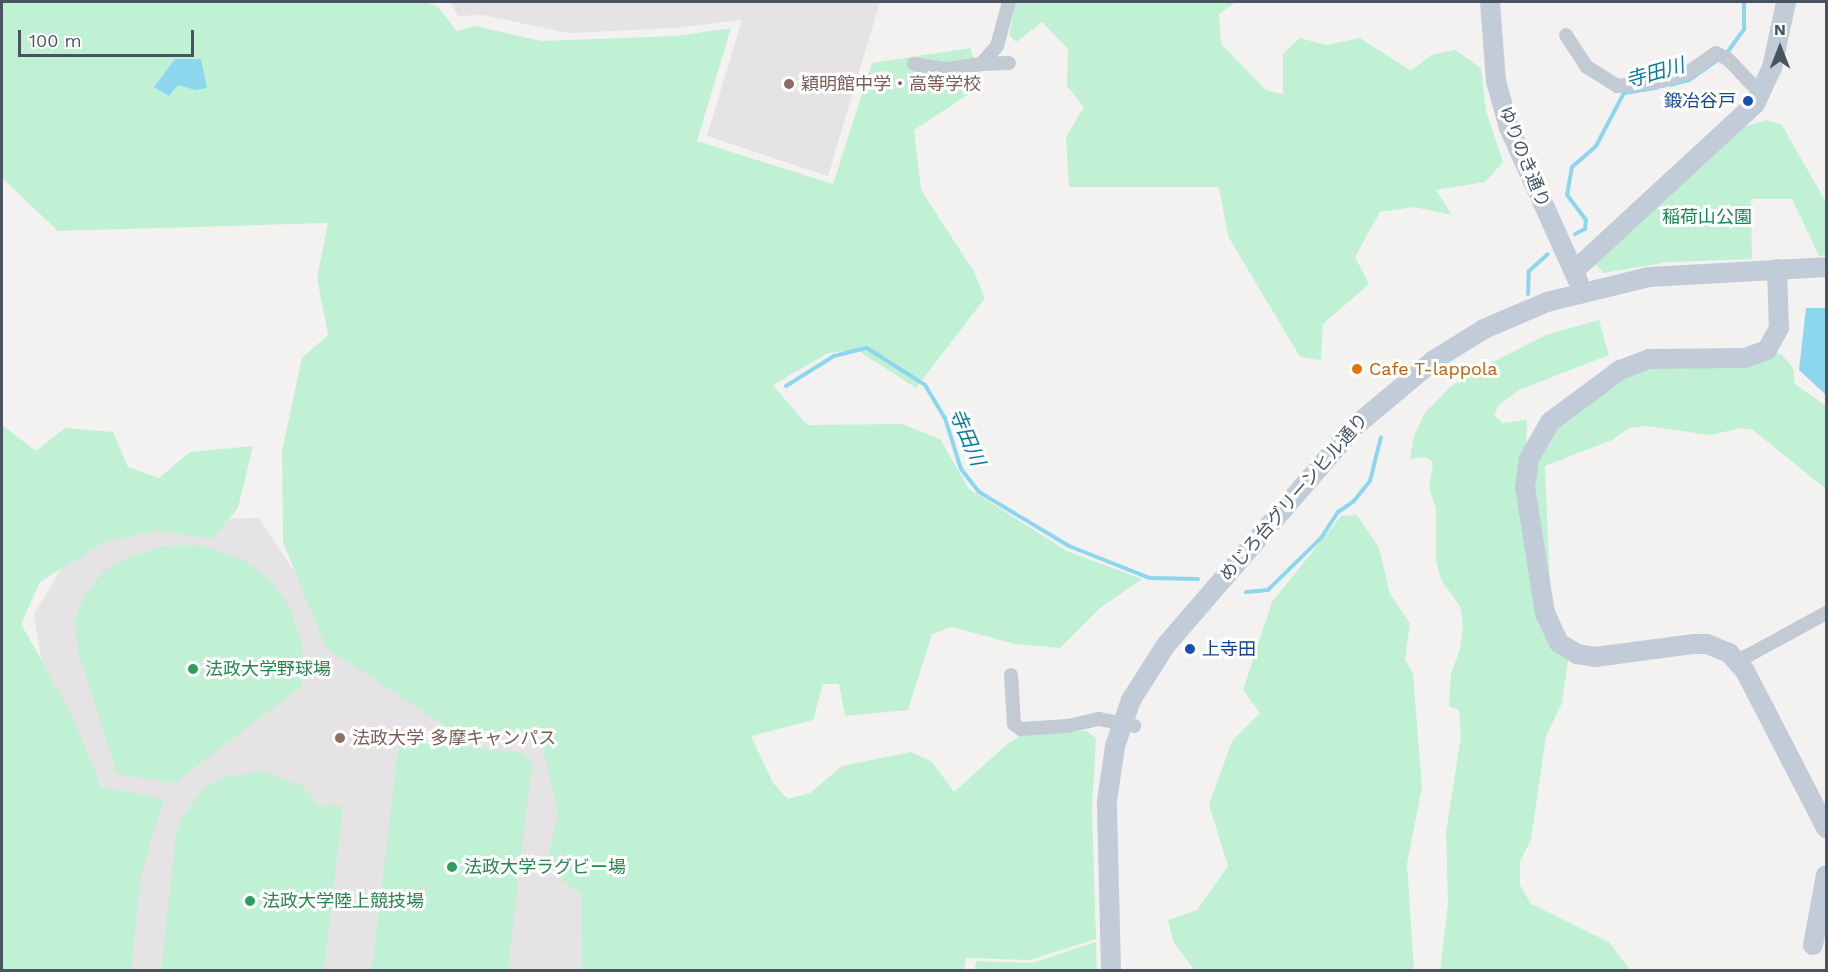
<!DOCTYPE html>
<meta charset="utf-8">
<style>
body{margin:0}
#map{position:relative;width:1828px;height:972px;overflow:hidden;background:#f4f2f1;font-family:"Work Sans","Noto Sans JP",sans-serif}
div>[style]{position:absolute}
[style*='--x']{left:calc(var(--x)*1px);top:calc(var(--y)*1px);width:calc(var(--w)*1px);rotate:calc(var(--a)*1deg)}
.education>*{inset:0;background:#e5e3e3}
.green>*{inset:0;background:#c0f1d5}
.water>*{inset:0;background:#8cd7ef}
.stream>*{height:4px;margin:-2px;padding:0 2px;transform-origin:2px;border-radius:2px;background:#8cd7ef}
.street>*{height:14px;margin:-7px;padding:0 7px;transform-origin:7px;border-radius:7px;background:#c2cbd3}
.secondary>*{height:20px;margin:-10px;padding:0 10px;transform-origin:10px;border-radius:10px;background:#c2ccd8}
.dots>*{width:16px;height:16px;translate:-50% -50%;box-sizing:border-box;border:3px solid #fff;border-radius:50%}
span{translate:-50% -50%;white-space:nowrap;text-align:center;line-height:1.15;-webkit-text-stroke:6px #fff;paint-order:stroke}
.education-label{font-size:18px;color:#785e54}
.left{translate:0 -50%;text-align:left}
.transit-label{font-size:18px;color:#164399}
.right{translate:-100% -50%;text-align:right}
.street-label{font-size:18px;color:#485460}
.park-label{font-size:18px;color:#158551}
.food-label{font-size:18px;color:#c56008}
.leisure-label{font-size:18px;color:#27864d}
.water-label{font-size:20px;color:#097da3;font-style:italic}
.frame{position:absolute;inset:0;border:3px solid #485460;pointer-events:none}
.north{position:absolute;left:1750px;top:18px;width:60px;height:60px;-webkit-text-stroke:4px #fff;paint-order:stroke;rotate:0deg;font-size:16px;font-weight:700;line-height:24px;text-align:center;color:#485460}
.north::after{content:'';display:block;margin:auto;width:21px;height:27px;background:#485460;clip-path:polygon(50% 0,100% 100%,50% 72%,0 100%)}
.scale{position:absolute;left:18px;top:30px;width:176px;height:27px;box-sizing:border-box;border:3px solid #485460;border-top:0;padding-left:8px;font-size:18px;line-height:21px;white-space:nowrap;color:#485460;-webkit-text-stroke:4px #fff;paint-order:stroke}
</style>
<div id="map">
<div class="education">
<div style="clip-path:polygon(450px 2px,880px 2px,828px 176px,707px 136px,742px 20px,676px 28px,568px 33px,482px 15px,458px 16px)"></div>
<div style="clip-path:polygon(259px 518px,344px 647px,608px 727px,716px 970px,92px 970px,34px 614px,88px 524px)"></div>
</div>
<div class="green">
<div style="clip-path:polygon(2px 2px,426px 2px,438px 7px,457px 31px,475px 26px,542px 41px,675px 36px,731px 28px,697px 141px,833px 184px,872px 63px,970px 48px,984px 84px,914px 130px,921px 190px,973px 270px,985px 298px,916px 388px,857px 350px,828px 353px,773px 385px,807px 425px,902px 424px,940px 439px,969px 489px,1067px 551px,1142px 579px,1100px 608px,1060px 648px,1015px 644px,952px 627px,932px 634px,908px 710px,845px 716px,839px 684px,823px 684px,813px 720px,751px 736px,773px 783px,788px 799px,810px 793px,842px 766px,911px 752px,932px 762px,954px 792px,1004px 747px,1025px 732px,1087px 731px,1096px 738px,1092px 809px,1096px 939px,1030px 960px,966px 958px,964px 970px,582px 970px,581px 895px,546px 866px,558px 814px,539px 732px,503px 730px,467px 740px,326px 648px,283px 542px,282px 451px,302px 358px,328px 335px,317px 278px,328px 223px,58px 231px,2px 178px)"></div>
<div style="clip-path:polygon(1016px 2px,1236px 2px,1219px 14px,1221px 44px,1266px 90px,1283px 94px,1283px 54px,1300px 38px,1326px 45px,1360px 38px,1411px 71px,1431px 55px,1455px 50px,1481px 68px,1486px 111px,1503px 162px,1485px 182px,1436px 190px,1452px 215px,1414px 207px,1380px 212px,1355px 257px,1369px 284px,1323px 324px,1321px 360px,1300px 357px,1228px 236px,1219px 187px,1069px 187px,1066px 137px,1084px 107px,1067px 86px,1068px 49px,1042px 22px,1016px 42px,1009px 35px)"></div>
<div style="clip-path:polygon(1767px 120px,1782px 125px,1826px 202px,1826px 255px,1819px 256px,1792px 199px,1751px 199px,1752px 259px,1669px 262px,1603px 273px,1593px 261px,1743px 127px)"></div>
<div style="clip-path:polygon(1599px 320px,1609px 355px,1519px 390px,1499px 405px,1494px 415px,1502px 423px,1527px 420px,1526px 452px,1631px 369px,1775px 352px,1781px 354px,1793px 368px,1795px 384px,1826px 406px,1826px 489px,1753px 430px,1741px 428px,1711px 435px,1645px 426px,1629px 428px,1612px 440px,1545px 466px,1550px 588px,1538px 614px,1551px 649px,1568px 660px,1562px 703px,1546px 736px,1531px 840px,1520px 861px,1520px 885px,1531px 904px,1609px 942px,1630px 970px,1440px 970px,1448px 904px,1446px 832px,1461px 736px,1459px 710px,1449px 706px,1451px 674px,1460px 649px,1463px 626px,1460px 606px,1441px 580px,1436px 561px,1436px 508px,1429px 488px,1433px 463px,1426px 457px,1410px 459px,1414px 435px,1425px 413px,1450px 387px,1477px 370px,1548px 334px)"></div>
<div style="clip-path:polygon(2px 425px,36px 451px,65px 428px,113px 432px,128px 467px,159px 478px,190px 452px,253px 446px,238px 508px,212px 539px,157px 530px,103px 543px,40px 582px,21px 624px,72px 715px,101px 787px,164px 799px,141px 875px,131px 970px,2px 970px)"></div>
<div style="clip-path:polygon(1357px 515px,1379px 548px,1390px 594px,1410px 623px,1405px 660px,1413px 674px,1422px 787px,1407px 864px,1414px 970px,1194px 970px,1173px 941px,1168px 920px,1197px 910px,1228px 866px,1209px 805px,1232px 741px,1260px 713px,1243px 690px,1272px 602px,1341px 516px)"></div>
<div style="clip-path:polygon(201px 545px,243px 560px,273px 582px,291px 610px,303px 649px,302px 686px,175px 783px,117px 774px,78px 652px,75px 619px,85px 595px,103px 572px,127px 558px,163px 546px)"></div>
<div style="clip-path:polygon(399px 739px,524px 753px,532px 763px,508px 970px,372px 970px)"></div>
<div style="clip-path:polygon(260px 771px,301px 785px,324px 810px,325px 804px,343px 807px,324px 970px,161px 970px,176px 832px,184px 814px,205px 788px,221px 778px)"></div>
<div style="clip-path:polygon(1096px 942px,1097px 970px,974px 970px,977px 961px,1032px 963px)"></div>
</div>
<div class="water">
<div style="clip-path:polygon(175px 59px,201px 59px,207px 88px,195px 90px,178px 85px,169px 96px,154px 87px)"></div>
<div style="clip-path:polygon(1806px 308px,1826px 308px,1826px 395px,1799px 370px)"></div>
</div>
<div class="stream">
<div style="--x:1670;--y:85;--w:20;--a:-15"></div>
<div style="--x:1689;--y:80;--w:45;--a:-35.1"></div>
<div style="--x:1726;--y:54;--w:31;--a:-54"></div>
<div style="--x:1744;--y:29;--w:27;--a:-90"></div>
<div style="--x:1575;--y:234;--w:11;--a:-27"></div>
<div style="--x:1585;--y:229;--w:9;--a:-84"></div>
<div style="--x:1586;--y:220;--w:31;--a:-127"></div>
<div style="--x:1567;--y:195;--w:28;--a:-80"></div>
<div style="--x:1572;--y:167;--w:32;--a:-41"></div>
<div style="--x:1596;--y:146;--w:60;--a:-62.2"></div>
<div style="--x:1624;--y:93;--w:33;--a:-9"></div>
<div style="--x:1528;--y:294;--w:23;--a:-88"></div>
<div style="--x:1529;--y:271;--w:25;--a:-42"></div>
<div style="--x:786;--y:386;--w:57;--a:-32"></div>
<div style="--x:834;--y:356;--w:34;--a:-14"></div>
<div style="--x:867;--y:348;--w:69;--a:32.5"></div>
<div style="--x:925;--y:385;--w:39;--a:59"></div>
<div style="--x:945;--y:418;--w:53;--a:72.6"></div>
<div style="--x:961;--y:469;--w:29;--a:52"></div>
<div style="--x:979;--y:492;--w:105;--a:31"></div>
<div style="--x:1069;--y:546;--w:87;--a:21.6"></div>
<div style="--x:1150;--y:578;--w:48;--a:1.2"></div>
<div style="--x:1246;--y:592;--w:22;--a:-5"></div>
<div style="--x:1268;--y:590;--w:74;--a:-44.5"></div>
<div style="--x:1321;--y:538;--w:31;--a:-57"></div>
<div style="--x:1338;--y:512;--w:18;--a:-34"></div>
<div style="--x:1353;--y:502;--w:27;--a:-51"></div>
<div style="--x:1370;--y:481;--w:45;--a:-76"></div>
</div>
<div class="street">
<div style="--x:1566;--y:35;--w:38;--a:57"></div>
<div style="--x:1587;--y:67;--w:36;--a:32"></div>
<div style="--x:1617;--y:86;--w:45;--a:-6.3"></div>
<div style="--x:1662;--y:81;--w:28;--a:-18"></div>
<div style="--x:1689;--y:72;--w:33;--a:-35"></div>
<div style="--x:1716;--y:53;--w:13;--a:27"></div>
<div style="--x:1728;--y:59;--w:48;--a:46.7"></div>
<div style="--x:914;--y:64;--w:33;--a:9"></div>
<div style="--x:947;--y:69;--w:34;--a:-8"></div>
<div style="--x:981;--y:64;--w:24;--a:-48"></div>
<div style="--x:997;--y:46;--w:46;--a:-74.7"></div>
<div style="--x:981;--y:64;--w:28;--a:-2"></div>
<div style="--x:1738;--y:661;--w:100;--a:-28.6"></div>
<div style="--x:1011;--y:675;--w:49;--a:86.5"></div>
<div style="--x:1014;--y:724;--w:9;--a:36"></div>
<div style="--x:1021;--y:729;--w:47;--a:-3.7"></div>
<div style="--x:1068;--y:726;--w:32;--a:-13"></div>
<div style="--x:1099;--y:719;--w:36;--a:11"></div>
</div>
<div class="secondary">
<div style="--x:1490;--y:2;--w:79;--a:85.7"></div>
<div style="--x:1496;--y:81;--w:49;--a:74.5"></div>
<div style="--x:1509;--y:128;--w:168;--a:65.7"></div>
<div style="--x:1777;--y:269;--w:59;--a:88.1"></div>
<div style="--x:1779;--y:328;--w:25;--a:119"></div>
<div style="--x:1767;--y:350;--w:23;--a:160"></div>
<div style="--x:1745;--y:358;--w:96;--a:179.4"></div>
<div style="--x:1649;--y:359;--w:31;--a:159"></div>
<div style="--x:1620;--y:370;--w:87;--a:143.4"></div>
<div style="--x:1550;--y:422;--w:43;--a:119.6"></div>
<div style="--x:1529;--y:459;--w:28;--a:98"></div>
<div style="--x:1525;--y:487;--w:128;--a:81"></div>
<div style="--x:1545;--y:613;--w:33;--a:65"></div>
<div style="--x:1559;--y:643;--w:21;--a:31"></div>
<div style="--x:1577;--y:654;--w:18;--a:9"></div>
<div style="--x:1595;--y:657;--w:100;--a:-7.5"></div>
<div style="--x:1694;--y:644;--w:13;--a:0"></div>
<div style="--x:1707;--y:644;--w:24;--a:22"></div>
<div style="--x:1729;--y:653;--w:24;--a:48"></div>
<div style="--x:1745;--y:671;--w:177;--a:62.7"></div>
<div style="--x:1575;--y:270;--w:245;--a:-42.7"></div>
<div style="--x:1755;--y:104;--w:40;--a:-65"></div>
<div style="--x:1772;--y:68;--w:67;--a:-78"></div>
<div style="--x:1813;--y:945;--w:71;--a:-79.5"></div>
<div style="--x:1111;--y:970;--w:169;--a:-91.4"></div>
<div style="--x:1107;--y:801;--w:56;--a:-81.7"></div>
<div style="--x:1115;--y:746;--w:49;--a:-70.8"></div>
<div style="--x:1131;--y:700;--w:65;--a:-57.5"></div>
<div style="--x:1166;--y:645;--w:288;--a:-49.2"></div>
<div style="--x:1354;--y:427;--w:104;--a:-39.9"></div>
<div style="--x:1434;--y:360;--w:59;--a:-31.8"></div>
<div style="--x:1484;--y:329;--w:69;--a:-23.2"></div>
<div style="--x:1547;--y:302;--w:105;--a:-13.8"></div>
<div style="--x:1649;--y:277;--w:177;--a:-3.2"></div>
</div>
<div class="dots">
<div style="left:789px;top:84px;background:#8d6e63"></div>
<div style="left:1748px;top:101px;background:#1a4fb4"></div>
<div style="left:1357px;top:369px;background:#e8710a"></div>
<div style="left:1190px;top:649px;background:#1a4fb4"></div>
<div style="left:193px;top:669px;background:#2e9e5b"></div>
<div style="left:340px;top:738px;background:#8d6e63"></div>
<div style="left:452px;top:867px;background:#2e9e5b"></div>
<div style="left:250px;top:901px;background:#2e9e5b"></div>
</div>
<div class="education-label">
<span class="left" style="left:801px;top:84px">穎明館中学・高等学校</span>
<span class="left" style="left:352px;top:738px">法政大学 多摩キャンパス</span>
</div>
<div class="transit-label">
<span class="right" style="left:1736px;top:101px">鍛冶谷戸</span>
<span class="left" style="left:1202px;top:649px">上寺田</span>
</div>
<div class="street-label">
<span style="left:1524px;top:157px;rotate:68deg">ゆりのき通り</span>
<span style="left:1294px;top:497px;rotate:-49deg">めじろ台グリーンヒル通り</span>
</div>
<div class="park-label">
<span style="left:1707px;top:217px">稲荷山公園</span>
</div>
<div class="food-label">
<span class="left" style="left:1369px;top:369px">Cafe T-lappola</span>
</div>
<div class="leisure-label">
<span class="left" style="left:205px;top:669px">法政大学野球場</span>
<span class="left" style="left:464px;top:867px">法政大学ラグビー場</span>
<span class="left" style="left:262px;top:901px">法政大学陸上競技場</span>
</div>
<div class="water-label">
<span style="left:1655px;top:73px;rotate:-16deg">寺田川</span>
<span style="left:967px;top:437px;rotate:67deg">寺田川</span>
</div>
<div class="frame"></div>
<div class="north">N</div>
<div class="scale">100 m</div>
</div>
